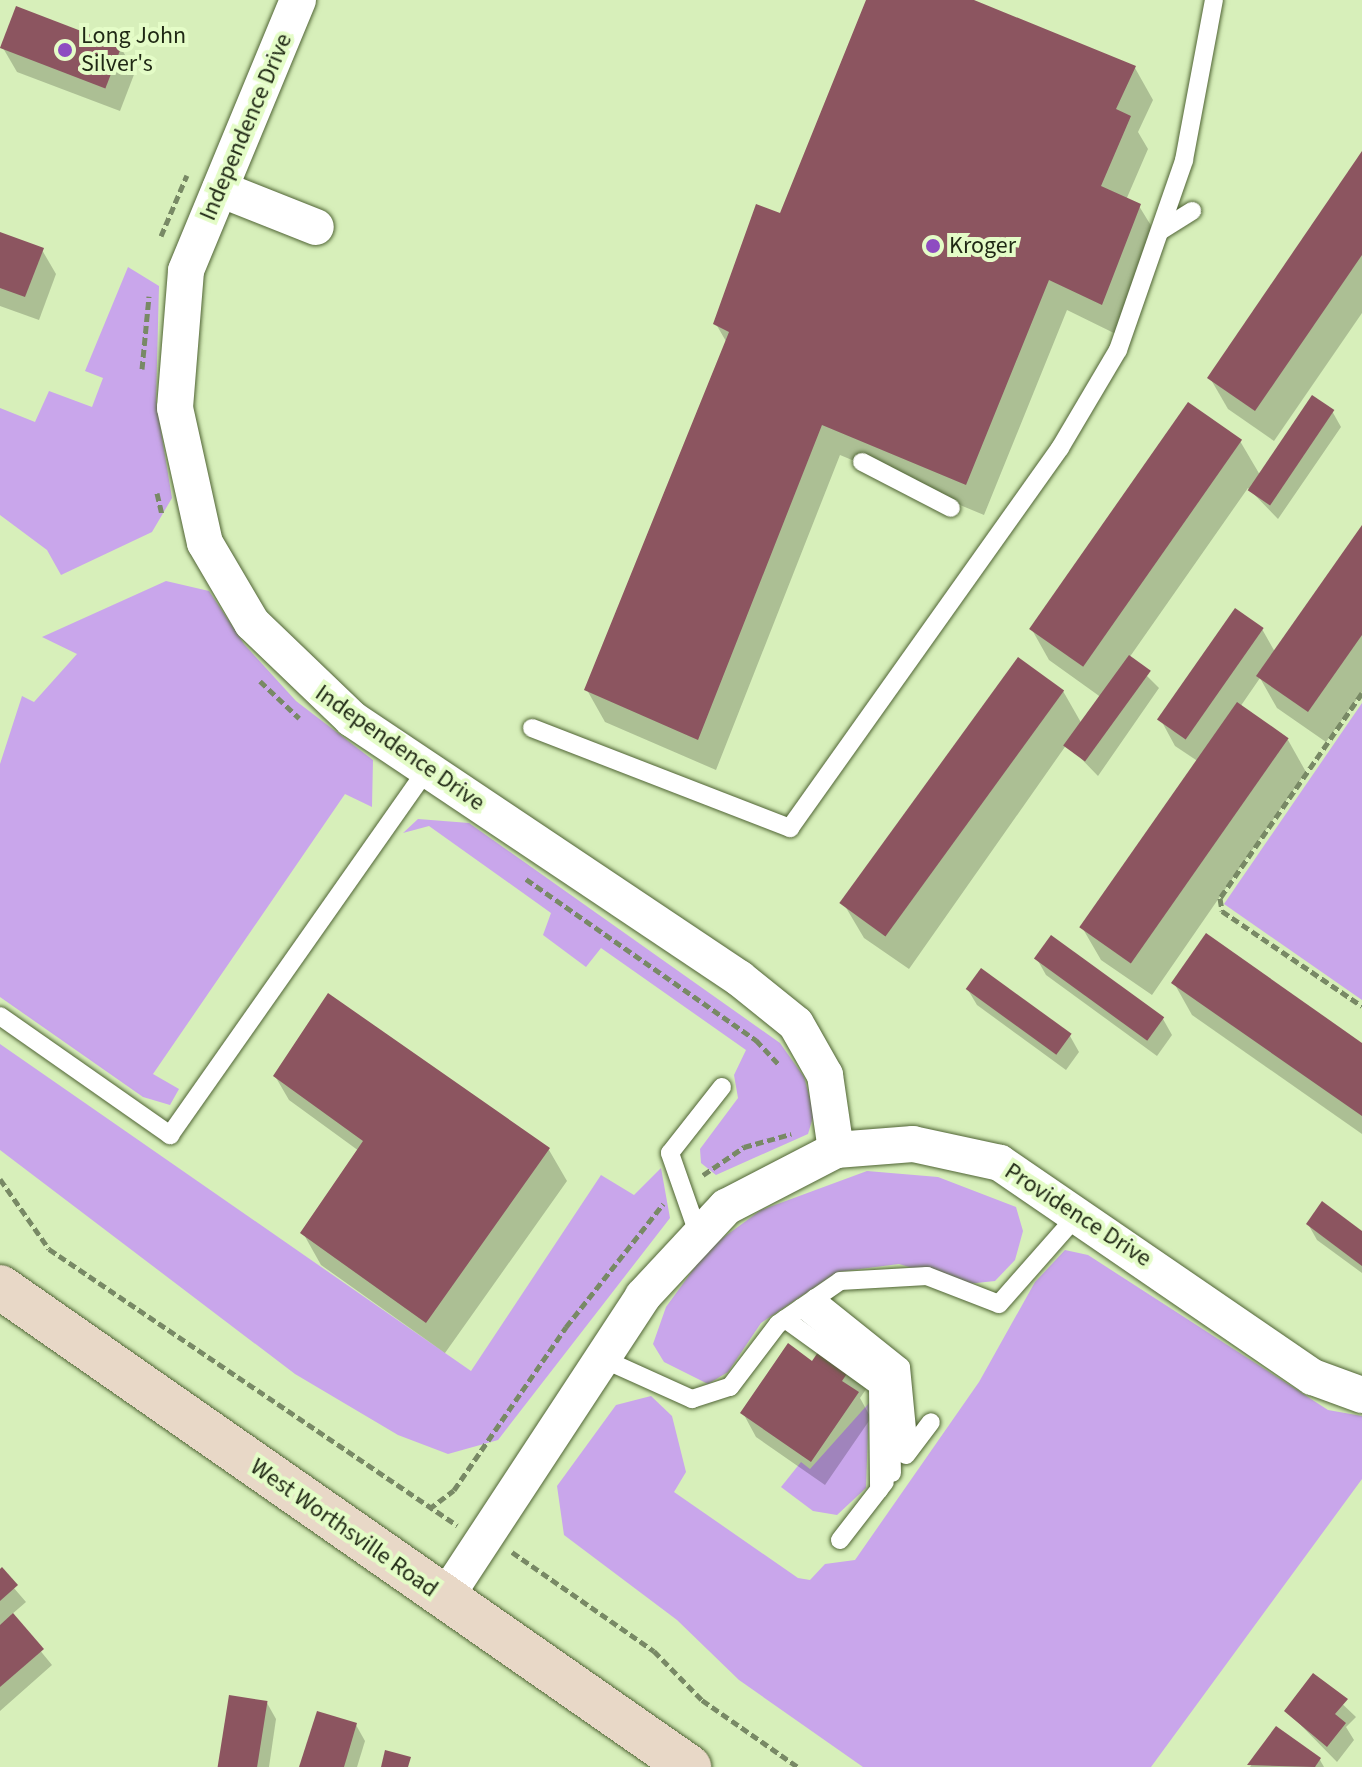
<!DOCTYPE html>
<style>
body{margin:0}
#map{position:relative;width:1362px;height:1767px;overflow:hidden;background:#d7efba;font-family:"Source Sans 3",sans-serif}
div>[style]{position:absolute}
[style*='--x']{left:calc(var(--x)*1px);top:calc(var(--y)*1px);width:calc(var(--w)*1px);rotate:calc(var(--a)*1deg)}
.green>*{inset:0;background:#c9a6eb}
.shadow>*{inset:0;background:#0003}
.building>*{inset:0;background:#8c5560;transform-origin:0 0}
.path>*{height:5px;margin-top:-2.5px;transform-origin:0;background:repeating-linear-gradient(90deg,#788965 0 8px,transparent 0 12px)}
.roads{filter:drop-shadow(0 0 2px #506435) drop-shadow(0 0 2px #506435)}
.lane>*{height:18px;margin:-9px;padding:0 9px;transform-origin:9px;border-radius:9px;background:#fff}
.street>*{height:36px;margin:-18px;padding:0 18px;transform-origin:18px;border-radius:18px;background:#fff}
.secondary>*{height:44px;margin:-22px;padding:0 22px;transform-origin:22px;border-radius:22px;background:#e8d8c7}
.dots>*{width:22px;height:22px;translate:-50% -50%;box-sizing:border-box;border:4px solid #e4fcc7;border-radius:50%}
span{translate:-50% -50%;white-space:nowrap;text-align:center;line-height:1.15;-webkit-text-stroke:8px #e4fcc7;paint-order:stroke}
.poi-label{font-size:24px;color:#1f2814}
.left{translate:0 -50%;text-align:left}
.street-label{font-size:24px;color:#1f2814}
</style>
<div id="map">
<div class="green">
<div style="clip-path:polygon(128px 267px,159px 286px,156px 401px,172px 498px,152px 532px,61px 575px,47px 550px,0 515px,0 408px,35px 422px,49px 391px,92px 407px,103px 378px,85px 371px)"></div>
<div style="clip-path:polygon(166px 581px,209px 591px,244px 644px,296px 701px,373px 760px,372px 807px,345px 794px,153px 1074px,179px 1089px,170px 1105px,143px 1097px,0 997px,0 764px,22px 696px,34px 702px,77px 654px,42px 637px)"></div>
<div style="clip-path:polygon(1362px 703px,1362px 1000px,1224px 904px)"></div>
<div style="clip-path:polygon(418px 819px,469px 823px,780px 1043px,804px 1077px,814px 1114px,808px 1134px,716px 1175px,701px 1163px,700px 1149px,738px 1098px,734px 1075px,746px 1050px,601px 948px,586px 967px,543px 935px,551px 913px,429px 826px,403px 833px)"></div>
<div style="clip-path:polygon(0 1044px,471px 1371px,601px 1175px,634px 1195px,661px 1168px,670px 1218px,498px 1440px,448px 1454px,398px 1435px,295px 1374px,0 1150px)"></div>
<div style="clip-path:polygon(867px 1171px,938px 1177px,1016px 1207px,1023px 1231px,1015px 1260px,995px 1281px,967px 1284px,899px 1264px,837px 1272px,761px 1323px,728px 1372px,708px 1384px,664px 1362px,653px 1344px,666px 1307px,709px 1248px,761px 1210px)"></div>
<div style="clip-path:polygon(1065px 1250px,1088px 1255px,1328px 1410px,1362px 1416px,1362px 1479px,1151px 1767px,863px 1767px,739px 1680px,677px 1620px,564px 1535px,557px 1486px,616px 1405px,651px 1396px,672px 1416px,686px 1472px,674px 1492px,798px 1578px,810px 1580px,825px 1564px,855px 1560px,979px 1382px,1035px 1282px)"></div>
<div style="clip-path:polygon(869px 1403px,866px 1488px,837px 1515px,813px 1511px,781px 1487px,801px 1462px,810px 1469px)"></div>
</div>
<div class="shadow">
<div style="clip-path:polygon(868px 0,969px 0,1135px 68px,1153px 100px,1138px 132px,1148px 149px,1126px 200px,1139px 206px,1158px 237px,1120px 336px,1067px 310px,984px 515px,840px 455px,716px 770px,605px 722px,587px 690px,727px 343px,716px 324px,781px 215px)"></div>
<div style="clip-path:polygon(3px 48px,121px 48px,135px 72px,120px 111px,17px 72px)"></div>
<div style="clip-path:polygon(1362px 155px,1362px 313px,1274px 441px,1228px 409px,1210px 378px)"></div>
<div style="clip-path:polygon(0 234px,42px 250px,56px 274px,39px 320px,0 306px)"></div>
<div style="clip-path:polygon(1332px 411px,1341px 427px,1278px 519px,1248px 488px,1129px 658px,1159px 688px,1098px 776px,1067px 744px,909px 969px,864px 938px,845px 906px,1063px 691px,1083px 726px,1102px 698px,1049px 660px,1031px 628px,1240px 441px,1260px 475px)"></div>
<div style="clip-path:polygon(1362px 528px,1362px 692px,1326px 742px,1277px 708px,1260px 678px,1240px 707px,1288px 740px,1306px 772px,1152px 995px,1101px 960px,1083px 929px,1199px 762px,1175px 746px,1162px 722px,1262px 629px,1275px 652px)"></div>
<div style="clip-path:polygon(1037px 959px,1163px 1019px,1172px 1035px,1157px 1056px,1046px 975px)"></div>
<div style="clip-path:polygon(1174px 983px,1362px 1046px,1362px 1134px,1192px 1015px)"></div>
<div style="clip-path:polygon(968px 990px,1070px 1036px,1079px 1052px,1066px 1070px,977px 1005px)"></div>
<div style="clip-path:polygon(328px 996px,549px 1150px,567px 1181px,445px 1353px,321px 1265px,303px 1233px,359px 1151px,289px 1100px,275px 1076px)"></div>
<div style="clip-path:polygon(1308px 1224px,1362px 1233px,1362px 1273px,1317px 1240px)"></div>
<div style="clip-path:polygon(887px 1359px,860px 1398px,871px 1418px,825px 1485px,756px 1437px,743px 1413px,813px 1363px)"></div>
<div style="clip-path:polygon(0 1572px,26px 1602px,11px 1615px,52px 1665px,0 1711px)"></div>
<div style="clip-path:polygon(1313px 1676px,1356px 1717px,1346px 1727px,1354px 1740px,1337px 1762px,1287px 1711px)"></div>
<div style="clip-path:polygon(267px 1703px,276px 1719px,269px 1767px,220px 1767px)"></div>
<div style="clip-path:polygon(356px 1725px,365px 1741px,357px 1767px,302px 1767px)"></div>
<div style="clip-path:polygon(1276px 1729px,1320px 1760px,1324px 1767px,1250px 1767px)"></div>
</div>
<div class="building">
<div style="clip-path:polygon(866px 0,974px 0,1136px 66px,1116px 109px,1131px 116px,1101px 186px,1141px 204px,1102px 305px,1049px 280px,966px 485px,822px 425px,698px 740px,584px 690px,729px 332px,713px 324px,756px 204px,780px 213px)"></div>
<div style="left:16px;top:6px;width:113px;height:45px;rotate:21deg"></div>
<div style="clip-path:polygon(1362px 151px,1362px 255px,1255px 411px,1207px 378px)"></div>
<div style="clip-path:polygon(0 232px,44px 248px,25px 297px,0 288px)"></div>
<div style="left:1312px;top:395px;width:27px;height:115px;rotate:34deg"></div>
<div style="left:1188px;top:402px;width:66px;height:277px;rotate:35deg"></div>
<div style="clip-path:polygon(1362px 525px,1362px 635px,1308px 712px,1256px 676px)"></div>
<div style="left:1235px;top:608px;width:35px;height:136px;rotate:35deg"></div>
<div style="left:1129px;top:655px;width:27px;height:112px;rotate:36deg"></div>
<div style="left:1018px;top:657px;width:57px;height:304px;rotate:36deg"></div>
<div style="left:1237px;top:702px;width:63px;height:275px;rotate:35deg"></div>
<div style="clip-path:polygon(1206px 933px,1362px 1043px,1362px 1116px,1171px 983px)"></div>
<div style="left:1051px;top:935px;width:140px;height:29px;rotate:36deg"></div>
<div style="left:981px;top:968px;width:112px;height:26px;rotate:36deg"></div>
<div style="clip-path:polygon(328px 993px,550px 1148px,426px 1323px,300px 1233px,363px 1141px,273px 1076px)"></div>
<div style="clip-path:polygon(1322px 1201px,1362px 1231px,1362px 1266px,1306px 1224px)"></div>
<div style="clip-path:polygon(845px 1313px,874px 1334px,842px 1381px,859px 1392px,811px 1462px,740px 1413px,788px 1343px,812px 1361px)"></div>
<div style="clip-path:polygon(2px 1567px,18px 1585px,0 1601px,0 1569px)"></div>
<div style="clip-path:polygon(13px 1613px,44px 1649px,0 1687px,0 1625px)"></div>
<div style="clip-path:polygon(1313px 1673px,1348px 1699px,1335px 1714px,1346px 1723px,1327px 1747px,1284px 1711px)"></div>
<div style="left:229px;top:1695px;width:39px;height:73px;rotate:9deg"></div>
<div style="clip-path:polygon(317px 1711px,357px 1723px,344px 1767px,299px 1767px)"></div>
<div style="clip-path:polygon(1276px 1726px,1321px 1758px,1315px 1767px,1247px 1765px)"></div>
<div style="clip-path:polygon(385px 1750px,411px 1757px,408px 1767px,381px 1767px)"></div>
</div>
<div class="path">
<div style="--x:161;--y:236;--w:66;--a:-66.9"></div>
<div style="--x:142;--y:369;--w:73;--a:-84.5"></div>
<div style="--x:157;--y:493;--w:23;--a:77"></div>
<div style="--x:260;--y:681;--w:54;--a:43.5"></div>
<div style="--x:1362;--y:693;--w:249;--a:124.7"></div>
<div style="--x:1220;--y:898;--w:13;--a:81"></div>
<div style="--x:1222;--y:911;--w:169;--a:34.2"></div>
<div style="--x:526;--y:879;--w:281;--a:35"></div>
<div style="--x:756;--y:1040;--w:33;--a:47"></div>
<div style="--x:703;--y:1175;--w:50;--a:-34.3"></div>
<div style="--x:744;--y:1147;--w:49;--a:-15.5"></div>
<div style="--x:0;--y:1179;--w:85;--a:55"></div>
<div style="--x:49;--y:1249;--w:493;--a:34.1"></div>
<div style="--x:429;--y:1509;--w:31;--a:-37"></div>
<div style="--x:454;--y:1490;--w:198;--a:-55.5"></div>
<div style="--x:566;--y:1327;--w:157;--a:-51.7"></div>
<div style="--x:512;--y:1552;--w:173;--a:34.9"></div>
<div style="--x:654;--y:1651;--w:69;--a:45.6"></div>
<div style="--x:702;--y:1700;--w:117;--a:34.9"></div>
</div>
<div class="roads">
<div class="lane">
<div style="--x:1160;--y:231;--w:38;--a:-32"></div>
<div style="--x:862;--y:462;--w:100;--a:27.3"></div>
<div style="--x:532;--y:728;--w:277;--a:21.2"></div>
<div style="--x:790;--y:828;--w:466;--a:-54.6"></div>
<div style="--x:1060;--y:448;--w:114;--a:-59.4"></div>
<div style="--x:1118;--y:350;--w:201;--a:-70.8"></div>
<div style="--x:1184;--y:160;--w:163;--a:-79.4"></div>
<div style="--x:0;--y:1016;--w:208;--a:35"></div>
<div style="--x:170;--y:1135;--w:447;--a:-54.9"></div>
<div style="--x:699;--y:1236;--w:88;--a:-109.3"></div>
<div style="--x:670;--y:1153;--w:84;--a:-51.8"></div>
<div style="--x:815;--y:1298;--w:110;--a:38.7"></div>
<div style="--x:901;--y:1367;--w:83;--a:84.5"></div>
<div style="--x:801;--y:1308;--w:113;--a:38.2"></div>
<div style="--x:890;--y:1378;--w:95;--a:88.8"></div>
<div style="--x:785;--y:1319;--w:115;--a:35.8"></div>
<div style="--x:878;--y:1386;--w:104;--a:89.4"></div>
<div style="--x:601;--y:1358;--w:100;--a:24.3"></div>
<div style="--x:692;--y:1399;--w:40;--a:-18"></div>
<div style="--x:730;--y:1387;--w:79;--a:-52.7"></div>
<div style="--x:778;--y:1324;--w:75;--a:-34.7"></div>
<div style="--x:840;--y:1281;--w:87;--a:-3.3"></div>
<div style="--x:927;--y:1276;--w:77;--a:21.3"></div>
<div style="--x:999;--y:1304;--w:123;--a:-48.6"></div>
<div style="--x:906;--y:1455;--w:41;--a:-52.9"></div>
<div style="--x:840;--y:1540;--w:73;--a:-52.2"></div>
</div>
<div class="street">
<div style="--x:298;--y:0;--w:293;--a:112.5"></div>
<div style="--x:186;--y:271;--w:137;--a:94.6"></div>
<div style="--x:175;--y:408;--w:138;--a:77.5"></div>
<div style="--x:205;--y:543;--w:93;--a:59.6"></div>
<div style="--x:252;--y:623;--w:139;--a:43.8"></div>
<div style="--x:352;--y:719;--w:466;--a:33.8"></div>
<div style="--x:739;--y:978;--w:73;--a:38.9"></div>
<div style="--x:796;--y:1024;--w:59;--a:60.4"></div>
<div style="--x:825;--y:1075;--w:76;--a:81.7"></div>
<div style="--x:220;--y:189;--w:103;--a:21.6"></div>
<div style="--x:445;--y:1598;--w:361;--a:-56.7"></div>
<div style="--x:643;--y:1296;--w:122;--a:-47"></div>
<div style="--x:726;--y:1207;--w:124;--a:-27.4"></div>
<div style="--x:836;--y:1150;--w:77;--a:-4.5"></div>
<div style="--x:913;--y:1144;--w:89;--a:12.3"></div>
<div style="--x:1000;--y:1163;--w:379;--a:34.4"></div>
<div style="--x:1313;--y:1377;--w:52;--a:20.2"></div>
</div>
<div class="secondary">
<div style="--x:0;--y:1287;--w:840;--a:34.86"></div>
</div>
</div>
<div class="dots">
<div style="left:65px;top:50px;background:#8e4cc1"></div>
<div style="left:933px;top:246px;background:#8e4cc1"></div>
</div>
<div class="poi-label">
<span class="left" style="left:81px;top:50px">Long John<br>Silver's</span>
<span class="left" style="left:949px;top:246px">Kroger</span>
</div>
<div class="street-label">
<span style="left:246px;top:127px;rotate:-67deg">Independence Drive</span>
<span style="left:400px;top:748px;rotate:35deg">Independence Drive</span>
<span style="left:1078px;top:1215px;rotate:33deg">Providence Drive</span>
<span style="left:344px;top:1528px;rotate:35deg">West Worthsville Road</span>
</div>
</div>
